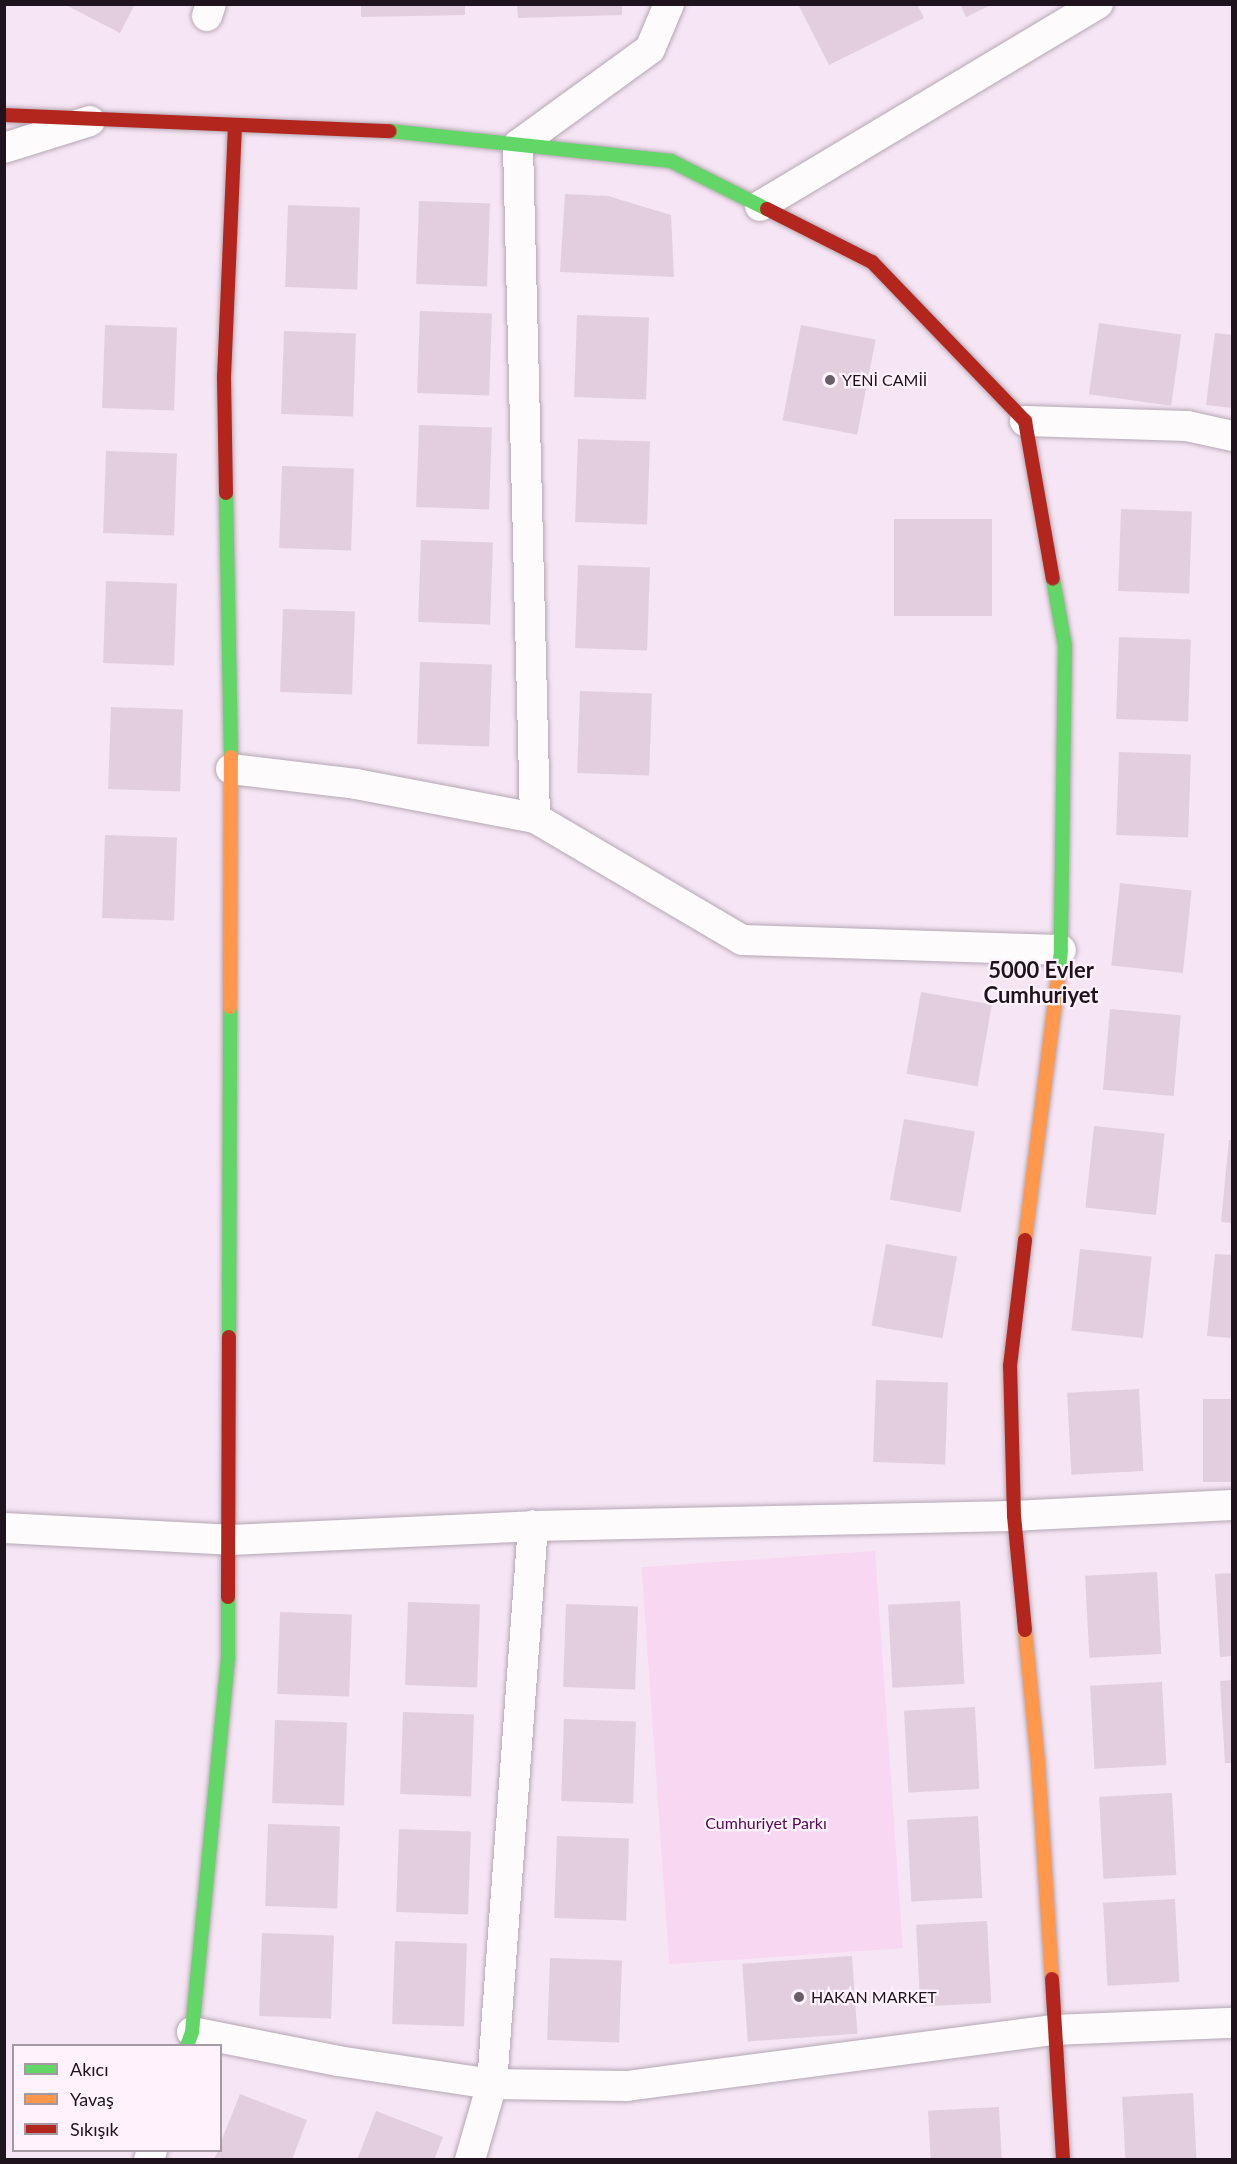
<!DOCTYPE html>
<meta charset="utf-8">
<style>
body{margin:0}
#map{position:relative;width:1237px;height:2164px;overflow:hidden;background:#f6e5f4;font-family:Lato,sans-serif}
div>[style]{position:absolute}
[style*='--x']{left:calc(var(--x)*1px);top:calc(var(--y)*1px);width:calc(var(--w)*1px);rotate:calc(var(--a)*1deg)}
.green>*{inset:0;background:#f8d7f3;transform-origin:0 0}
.building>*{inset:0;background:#e2cedf;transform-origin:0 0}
.roads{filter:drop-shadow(0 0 2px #b4a7b2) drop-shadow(0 0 2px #b4a7b2)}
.street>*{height:30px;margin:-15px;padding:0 15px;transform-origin:15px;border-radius:15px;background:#fefbfd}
.fast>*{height:14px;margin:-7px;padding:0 7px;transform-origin:7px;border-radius:7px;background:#63d668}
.slow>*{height:14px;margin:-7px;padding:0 7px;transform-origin:7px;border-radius:7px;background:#ff974d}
.jam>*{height:14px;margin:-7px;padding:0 7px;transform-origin:7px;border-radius:7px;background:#b3261e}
.dots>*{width:16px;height:16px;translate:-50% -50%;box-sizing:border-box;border:3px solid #fff2fd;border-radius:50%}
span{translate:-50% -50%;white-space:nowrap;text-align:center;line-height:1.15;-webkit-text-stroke:4.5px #fff2fd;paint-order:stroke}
.poi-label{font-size:16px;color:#1f141d}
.left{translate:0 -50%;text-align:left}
.park-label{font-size:16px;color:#530a4f}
.district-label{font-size:22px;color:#1f141d;font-weight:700}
.frame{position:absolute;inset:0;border:6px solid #1f141d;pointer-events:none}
.legend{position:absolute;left:12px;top:2044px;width:210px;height:108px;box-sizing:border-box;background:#fff2fd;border:2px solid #a599a3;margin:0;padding:8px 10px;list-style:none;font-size:18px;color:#1f141d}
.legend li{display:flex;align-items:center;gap:12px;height:30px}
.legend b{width:30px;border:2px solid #a599a3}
</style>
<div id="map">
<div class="green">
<div style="left:875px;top:1551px;width:398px;height:234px;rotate:86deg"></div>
</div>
<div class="building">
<div style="clip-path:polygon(64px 4px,135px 4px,120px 33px)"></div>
<div style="clip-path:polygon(361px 4px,465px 4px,465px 15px,361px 17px)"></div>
<div style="clip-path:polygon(517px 4px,622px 4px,622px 15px,518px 18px)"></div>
<div style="clip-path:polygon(798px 4px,917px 4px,924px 18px,829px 65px)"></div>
<div style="clip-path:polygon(960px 4px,993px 4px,966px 17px)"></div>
<div style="clip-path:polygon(565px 194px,608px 196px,671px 215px,674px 277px,560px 272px)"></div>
<div style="left:419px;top:201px;width:71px;height:83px;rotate:2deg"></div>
<div style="left:288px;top:205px;width:72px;height:82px;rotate:2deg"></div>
<div style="left:420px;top:311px;width:72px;height:82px;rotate:2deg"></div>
<div style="left:577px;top:315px;width:72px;height:82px;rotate:2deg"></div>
<div style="left:1099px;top:323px;width:83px;height:72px;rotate:8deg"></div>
<div style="left:105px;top:325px;width:72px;height:83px;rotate:2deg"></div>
<div style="left:801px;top:325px;width:76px;height:97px;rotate:11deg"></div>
<div style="left:284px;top:331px;width:72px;height:83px;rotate:2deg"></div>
<div style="clip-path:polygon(1215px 333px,1232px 335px,1232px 408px,1206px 405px)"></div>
<div style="left:419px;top:425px;width:73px;height:82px;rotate:2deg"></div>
<div style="left:578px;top:439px;width:72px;height:83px;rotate:2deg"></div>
<div style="left:106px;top:451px;width:71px;height:82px;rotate:2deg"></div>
<div style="left:282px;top:466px;width:72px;height:82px;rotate:2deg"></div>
<div style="left:1121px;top:509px;width:71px;height:82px;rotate:2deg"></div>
<div style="left:894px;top:519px;width:98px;height:97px"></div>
<div style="left:421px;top:540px;width:72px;height:82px;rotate:2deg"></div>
<div style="left:578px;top:565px;width:72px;height:83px;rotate:2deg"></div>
<div style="left:106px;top:581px;width:71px;height:82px;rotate:2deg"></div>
<div style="left:283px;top:609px;width:72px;height:83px;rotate:2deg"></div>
<div style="left:1119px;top:637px;width:72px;height:82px;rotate:2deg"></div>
<div style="left:420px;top:662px;width:72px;height:82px;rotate:2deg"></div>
<div style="left:580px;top:691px;width:72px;height:82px;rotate:2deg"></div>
<div style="left:111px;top:707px;width:72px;height:82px;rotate:2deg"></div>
<div style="left:1119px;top:752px;width:72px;height:83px;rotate:2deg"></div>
<div style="left:105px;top:835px;width:72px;height:83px;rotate:2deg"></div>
<div style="left:1120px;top:883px;width:72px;height:83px;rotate:6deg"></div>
<div style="left:921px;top:992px;width:72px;height:83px;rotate:10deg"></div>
<div style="left:1110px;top:1009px;width:71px;height:81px;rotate:5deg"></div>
<div style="left:904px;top:1119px;width:72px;height:82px;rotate:10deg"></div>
<div style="left:1094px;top:1126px;width:71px;height:82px;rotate:6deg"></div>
<div style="clip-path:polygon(1229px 1140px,1232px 1140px,1232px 1223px,1221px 1222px)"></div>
<div style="left:886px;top:1244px;width:72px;height:83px;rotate:10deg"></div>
<div style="left:1080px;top:1249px;width:72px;height:82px;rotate:6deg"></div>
<div style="clip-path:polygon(1215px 1254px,1232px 1255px,1232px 1338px,1207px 1336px)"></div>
<div style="left:876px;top:1380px;width:72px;height:82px;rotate:2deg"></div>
<div style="left:1139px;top:1389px;width:82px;height:72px;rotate:87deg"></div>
<div style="left:1232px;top:1399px;width:83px;height:29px;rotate:90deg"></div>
<div style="left:1157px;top:1572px;width:82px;height:72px;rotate:87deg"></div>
<div style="clip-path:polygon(1232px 1573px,1232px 1656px,1220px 1657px,1215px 1574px)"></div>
<div style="left:960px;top:1601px;width:83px;height:72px;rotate:87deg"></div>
<div style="left:408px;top:1602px;width:72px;height:83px;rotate:2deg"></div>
<div style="left:566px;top:1604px;width:72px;height:83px;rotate:2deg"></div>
<div style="left:280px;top:1612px;width:72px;height:82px;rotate:2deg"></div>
<div style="clip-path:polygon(1232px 1680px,1232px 1763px,1225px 1763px,1220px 1681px)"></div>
<div style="left:1162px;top:1682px;width:83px;height:72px;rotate:87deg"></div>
<div style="left:975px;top:1707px;width:82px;height:71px;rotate:87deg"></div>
<div style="left:403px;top:1712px;width:71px;height:82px;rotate:2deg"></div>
<div style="left:564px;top:1719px;width:72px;height:82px;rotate:2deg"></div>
<div style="left:275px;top:1720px;width:72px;height:83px;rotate:2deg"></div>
<div style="left:1172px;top:1793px;width:82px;height:73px;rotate:87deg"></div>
<div style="left:978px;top:1816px;width:82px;height:71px;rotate:87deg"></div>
<div style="left:268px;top:1824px;width:72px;height:82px;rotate:2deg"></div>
<div style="left:399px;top:1829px;width:72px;height:83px;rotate:2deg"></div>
<div style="left:557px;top:1836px;width:72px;height:82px;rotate:2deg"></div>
<div style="left:1175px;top:1899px;width:83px;height:72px;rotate:87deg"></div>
<div style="left:987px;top:1921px;width:82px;height:71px;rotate:87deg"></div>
<div style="left:262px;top:1933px;width:72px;height:83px;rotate:2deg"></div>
<div style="left:395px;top:1941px;width:72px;height:83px;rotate:2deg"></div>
<div style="left:852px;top:1956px;width:78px;height:110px;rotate:86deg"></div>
<div style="left:550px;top:1958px;width:72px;height:82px;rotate:2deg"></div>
<div style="left:1193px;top:2093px;width:67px;height:71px;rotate:87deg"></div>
<div style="clip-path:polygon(240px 2094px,307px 2120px,292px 2160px,214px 2160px,218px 2150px,220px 2150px,220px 2144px)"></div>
<div style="left:999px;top:2107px;width:53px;height:71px;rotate:87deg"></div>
<div style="clip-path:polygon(376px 2111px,443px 2137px,434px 2160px,357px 2160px)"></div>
</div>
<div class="roads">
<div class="street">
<div style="--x:207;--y:16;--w:13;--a:-72"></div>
<div style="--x:4;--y:148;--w:90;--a:-17.4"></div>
<div style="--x:760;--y:206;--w:394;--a:-30.9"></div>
<div style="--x:1025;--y:421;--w:162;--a:1.8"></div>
<div style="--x:1187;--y:426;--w:46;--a:12.5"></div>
<div style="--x:231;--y:769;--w:126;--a:6.8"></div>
<div style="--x:356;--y:784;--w:182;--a:10.8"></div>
<div style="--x:535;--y:818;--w:240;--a:30.5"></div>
<div style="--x:742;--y:940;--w:319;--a:1.8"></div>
<div style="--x:535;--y:818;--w:673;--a:-91.45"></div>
<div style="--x:518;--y:145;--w:163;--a:-36"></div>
<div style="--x:650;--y:49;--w:49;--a:-67.1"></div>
<div style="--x:4;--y:1528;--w:226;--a:3"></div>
<div style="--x:230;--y:1540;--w:303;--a:-2.6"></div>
<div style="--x:533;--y:1526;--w:481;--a:-1.2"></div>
<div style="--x:1014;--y:1516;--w:218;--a:-2.9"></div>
<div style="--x:192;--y:2032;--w:149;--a:11.2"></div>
<div style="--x:338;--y:2061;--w:156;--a:8.5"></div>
<div style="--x:492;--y:2084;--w:135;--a:0.8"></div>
<div style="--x:627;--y:2086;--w:432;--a:-7.5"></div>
<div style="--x:1055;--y:2030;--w:177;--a:-2.3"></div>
<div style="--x:149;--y:2160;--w:10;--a:-73"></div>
<div style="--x:470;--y:2160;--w:79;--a:-73.9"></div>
<div style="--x:492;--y:2084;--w:560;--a:-85.8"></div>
</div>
<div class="fast">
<div style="--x:390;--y:131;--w:283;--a:6.1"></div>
<div style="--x:671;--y:161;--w:107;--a:26.6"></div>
<div style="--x:226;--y:493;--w:264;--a:88.9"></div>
<div style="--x:1053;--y:579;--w:68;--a:79.8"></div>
<div style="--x:1065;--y:646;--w:304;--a:90.8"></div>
<div style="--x:1061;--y:950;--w:28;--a:96"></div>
<div style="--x:229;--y:1337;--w:330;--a:-89.8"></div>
<div style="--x:187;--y:2046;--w:15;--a:-70"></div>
<div style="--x:192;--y:2032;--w:377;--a:-84.5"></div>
<div style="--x:228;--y:1657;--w:60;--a:-90"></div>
</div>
<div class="slow">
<div style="--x:230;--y:1007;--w:250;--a:-89.8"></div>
<div style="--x:1025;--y:1240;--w:264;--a:-82.8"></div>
<div style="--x:1025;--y:1630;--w:133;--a:84.4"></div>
<div style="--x:1038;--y:1762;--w:217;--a:86.3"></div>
</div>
<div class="jam">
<div style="--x:4;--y:115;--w:386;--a:2.4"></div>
<div style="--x:767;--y:209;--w:118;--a:26.8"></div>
<div style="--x:872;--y:262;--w:221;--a:46.1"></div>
<div style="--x:1025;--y:421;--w:160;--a:80"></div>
<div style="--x:226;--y:493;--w:116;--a:-91"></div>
<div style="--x:224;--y:377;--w:251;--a:-87.5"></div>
<div style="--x:228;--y:1597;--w:260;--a:-89.8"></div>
<div style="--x:1025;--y:1630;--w:115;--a:-95.5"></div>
<div style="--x:1014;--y:1516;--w:150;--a:-91.5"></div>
<div style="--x:1010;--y:1366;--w:127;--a:-83.2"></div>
<div style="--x:1052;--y:1979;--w:181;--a:86.5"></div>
</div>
</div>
<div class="dots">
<div style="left:830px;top:380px;background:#6a5d68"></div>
<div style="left:799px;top:1997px;background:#6a5d68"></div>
</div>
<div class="poi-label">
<span class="left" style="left:842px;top:380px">YENİ CAMİİ</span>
<span class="left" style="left:811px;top:1997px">HAKAN MARKET</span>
</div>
<div class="park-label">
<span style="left:766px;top:1823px">Cumhuriyet Parkı</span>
</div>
<div class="district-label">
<span style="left:1041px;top:982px">5000 Evler<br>Cumhuriyet</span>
</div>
<div class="frame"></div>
<ul class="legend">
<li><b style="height:8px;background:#63d668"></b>Akıcı</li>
<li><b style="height:8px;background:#ff974d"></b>Yavaş</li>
<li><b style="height:8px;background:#b3261e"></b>Sıkışık</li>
</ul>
</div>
